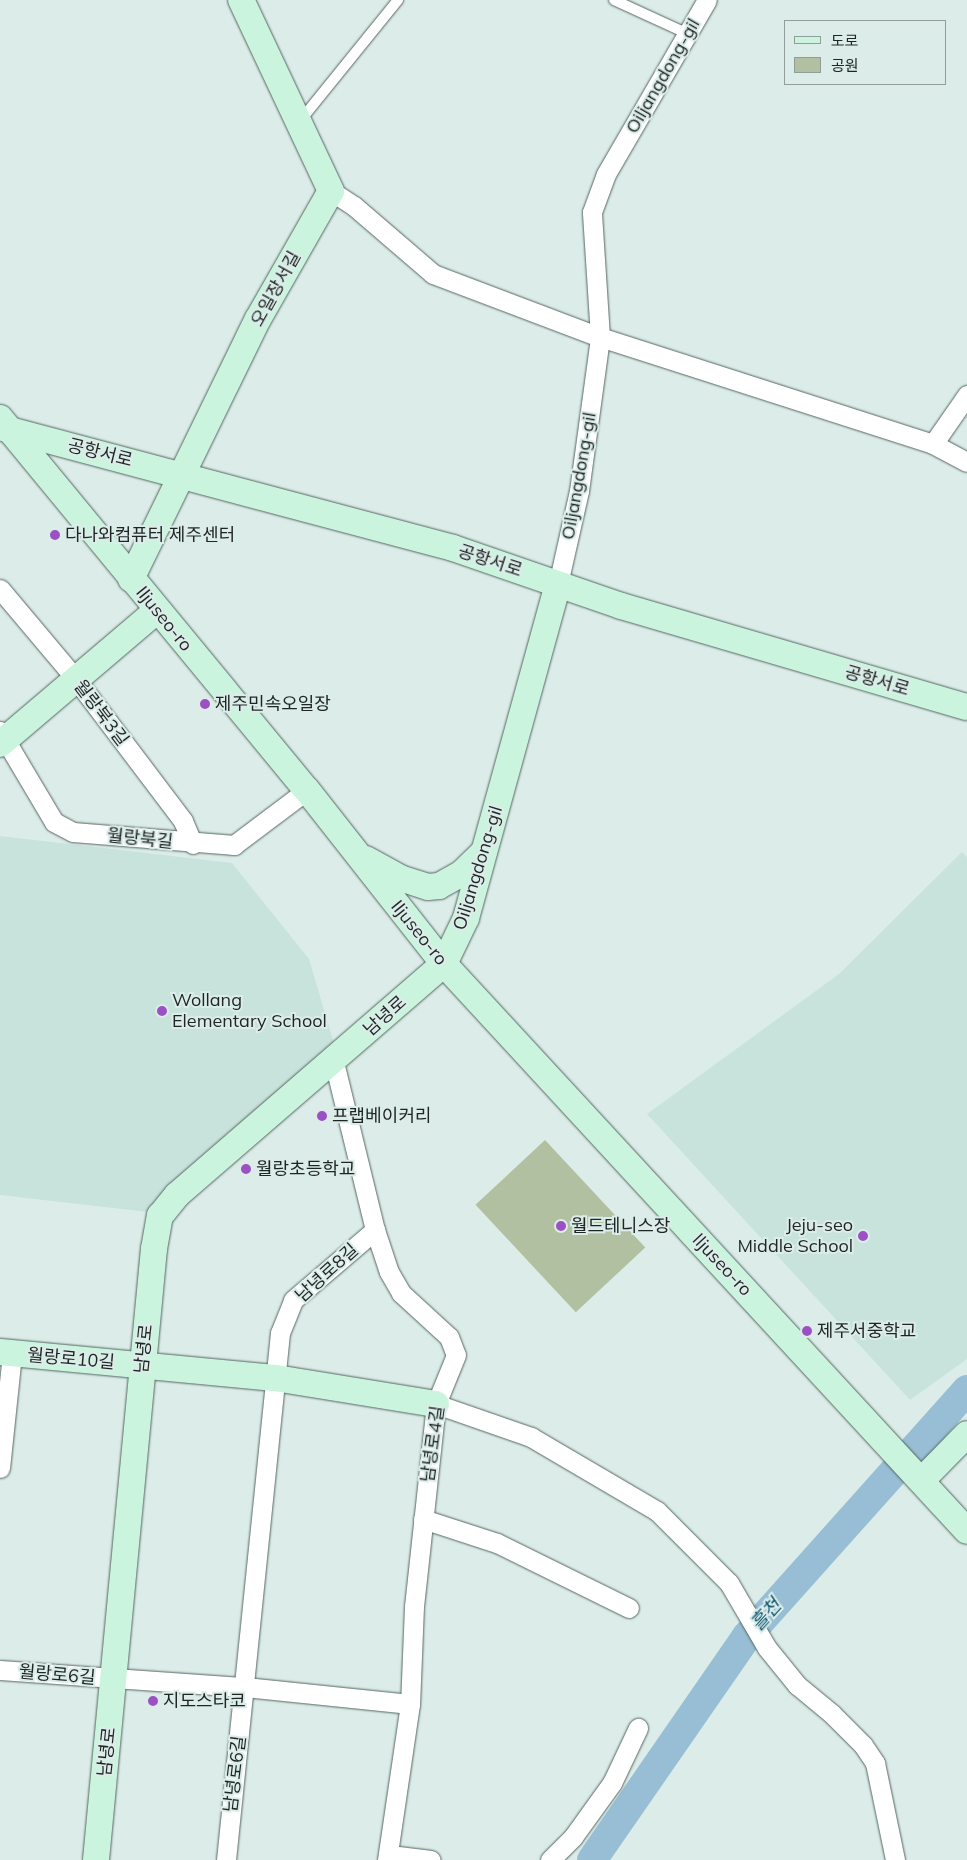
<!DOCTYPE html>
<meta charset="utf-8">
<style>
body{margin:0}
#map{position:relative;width:967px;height:1860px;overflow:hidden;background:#dcede9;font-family:Mulish,"Noto Sans KR",sans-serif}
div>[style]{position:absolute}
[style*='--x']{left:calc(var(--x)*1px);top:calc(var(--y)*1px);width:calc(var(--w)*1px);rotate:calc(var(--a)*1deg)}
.built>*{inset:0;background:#c8e2dc}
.green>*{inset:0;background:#b0c0a1;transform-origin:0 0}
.river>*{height:30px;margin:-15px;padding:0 15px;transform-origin:15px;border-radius:15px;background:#97bed4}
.roads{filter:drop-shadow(0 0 1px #566562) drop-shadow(0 0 1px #566562)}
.lane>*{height:10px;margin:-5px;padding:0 5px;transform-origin:5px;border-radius:5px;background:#fff}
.street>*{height:19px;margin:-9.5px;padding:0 9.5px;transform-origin:9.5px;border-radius:9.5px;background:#fff}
.secondary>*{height:26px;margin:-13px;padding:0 13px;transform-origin:13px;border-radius:13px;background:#caf4de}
.dots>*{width:14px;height:14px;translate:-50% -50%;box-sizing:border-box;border:2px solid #dcede9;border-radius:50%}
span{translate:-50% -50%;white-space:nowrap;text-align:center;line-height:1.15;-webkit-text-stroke:4px #dcede9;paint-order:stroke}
.street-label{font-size:18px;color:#1f2524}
.poi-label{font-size:18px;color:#1f2524}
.left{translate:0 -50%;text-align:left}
.right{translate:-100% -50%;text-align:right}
.water-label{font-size:19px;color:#085170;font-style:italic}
.legend{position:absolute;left:784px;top:20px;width:162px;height:65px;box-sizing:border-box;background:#dcede9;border:1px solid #909d9a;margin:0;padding:6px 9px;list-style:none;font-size:15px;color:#1f2524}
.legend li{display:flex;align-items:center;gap:10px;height:25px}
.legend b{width:25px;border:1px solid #909d9a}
</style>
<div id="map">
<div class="built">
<div style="clip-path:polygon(0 836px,232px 863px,309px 959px,340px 1064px,165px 1214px,0 1195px)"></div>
<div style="clip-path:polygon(962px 852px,967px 857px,967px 1359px,910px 1400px,647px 1114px,839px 974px)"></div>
</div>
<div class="green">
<div style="left:545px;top:1140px;width:147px;height:95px;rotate:47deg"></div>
</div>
<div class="river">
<div style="--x:592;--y:1860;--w:272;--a:-55.3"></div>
<div style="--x:747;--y:1636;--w:330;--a:-48.2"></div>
</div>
<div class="roads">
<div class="lane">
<div style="--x:614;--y:0;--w:79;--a:24.6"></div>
<div style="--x:300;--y:121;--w:156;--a:-51"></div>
</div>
<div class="street">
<div style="--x:331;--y:191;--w:27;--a:33"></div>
<div style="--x:354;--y:206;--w:104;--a:40.7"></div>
<div style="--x:433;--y:274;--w:178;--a:20.7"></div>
<div style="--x:600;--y:337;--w:350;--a:17.8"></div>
<div style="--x:933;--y:444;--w:38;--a:28"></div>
<div style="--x:933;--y:444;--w:60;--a:-55.2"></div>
<div style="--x:558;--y:584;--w:95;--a:-77.3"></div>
<div style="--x:579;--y:491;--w:155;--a:-82.2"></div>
<div style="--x:600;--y:337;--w:125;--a:-93.7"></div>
<div style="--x:592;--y:212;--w:40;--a:-69.8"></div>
<div style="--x:606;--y:174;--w:201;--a:-59.9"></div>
<div style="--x:0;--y:589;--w:116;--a:49.9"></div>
<div style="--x:75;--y:678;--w:179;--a:52.9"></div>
<div style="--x:183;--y:821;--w:25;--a:67"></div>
<div style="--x:0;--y:731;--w:106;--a:59.3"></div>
<div style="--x:54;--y:822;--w:21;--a:28"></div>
<div style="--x:73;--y:832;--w:162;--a:4.6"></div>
<div style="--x:234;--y:845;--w:91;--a:-37"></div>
<div style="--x:334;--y:1062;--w:173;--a:76.3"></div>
<div style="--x:375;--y:1230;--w:44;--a:71.6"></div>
<div style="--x:389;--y:1272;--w:24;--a:60"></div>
<div style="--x:401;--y:1293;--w:65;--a:42.5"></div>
<div style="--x:449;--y:1337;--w:19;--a:69"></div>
<div style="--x:456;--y:1355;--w:53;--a:112.2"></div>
<div style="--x:436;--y:1404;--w:203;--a:96.2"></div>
<div style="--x:414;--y:1606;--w:98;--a:92.3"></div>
<div style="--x:410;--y:1704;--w:158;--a:98.4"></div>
<div style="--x:436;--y:1404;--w:101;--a:19.2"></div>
<div style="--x:531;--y:1437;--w:146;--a:30.4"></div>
<div style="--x:657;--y:1511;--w:102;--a:45"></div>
<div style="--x:729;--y:1583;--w:75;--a:59.7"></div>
<div style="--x:767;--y:1648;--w:48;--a:51"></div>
<div style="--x:797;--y:1685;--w:45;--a:39.6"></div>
<div style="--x:832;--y:1714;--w:44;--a:45"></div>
<div style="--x:863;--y:1745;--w:22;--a:56"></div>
<div style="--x:875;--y:1763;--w:99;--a:78.3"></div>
<div style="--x:0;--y:1468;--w:116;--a:-84"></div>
<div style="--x:423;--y:1519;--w:78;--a:18"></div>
<div style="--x:497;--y:1543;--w:147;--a:26.2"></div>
<div style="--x:0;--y:1670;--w:246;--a:4"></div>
<div style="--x:245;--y:1687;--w:166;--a:5.9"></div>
<div style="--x:390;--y:1855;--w:41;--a:7"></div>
<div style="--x:226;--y:1860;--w:530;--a:-84.15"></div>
<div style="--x:280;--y:1333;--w:35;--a:-68"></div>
<div style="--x:293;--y:1300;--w:108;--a:-40.5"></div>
<div style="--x:550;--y:1860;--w:33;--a:-45"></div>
<div style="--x:573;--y:1837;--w:67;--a:-54.2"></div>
<div style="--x:612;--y:1783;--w:61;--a:-64.7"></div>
</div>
<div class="secondary">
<div style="--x:0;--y:418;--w:482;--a:50.5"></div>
<div style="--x:307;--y:790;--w:221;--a:51.8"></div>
<div style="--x:444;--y:964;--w:771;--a:47.31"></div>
<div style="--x:6;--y:429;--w:463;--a:14.9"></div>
<div style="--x:453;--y:548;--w:178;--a:19"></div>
<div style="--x:621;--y:606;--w:360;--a:16.3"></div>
<div style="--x:131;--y:579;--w:289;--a:-64"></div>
<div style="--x:258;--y:319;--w:147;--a:-60.3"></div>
<div style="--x:331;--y:191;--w:211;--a:-115.2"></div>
<div style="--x:0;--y:744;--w:205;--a:-40.4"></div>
<div style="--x:366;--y:859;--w:39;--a:29"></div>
<div style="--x:400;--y:878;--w:29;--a:18"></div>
<div style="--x:428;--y:887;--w:11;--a:-5"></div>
<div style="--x:439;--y:886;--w:26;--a:-29"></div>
<div style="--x:462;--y:873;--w:30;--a:-44"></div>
<div style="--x:0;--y:1352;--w:276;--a:5.4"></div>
<div style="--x:275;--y:1378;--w:163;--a:9.2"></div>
<div style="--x:922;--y:1480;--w:64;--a:-45.6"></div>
<div style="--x:96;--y:1860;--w:614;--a:-84.58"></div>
<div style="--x:154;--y:1249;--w:34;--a:-80"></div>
<div style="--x:160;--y:1216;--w:27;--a:-51"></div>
<div style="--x:177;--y:1195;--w:353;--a:-40.9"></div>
<div style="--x:444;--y:964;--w:51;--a:-64.4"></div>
<div style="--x:466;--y:918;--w:346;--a:-74.6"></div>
</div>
</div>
<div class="dots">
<div style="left:55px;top:535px;background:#9b51c4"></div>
<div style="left:205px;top:704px;background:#9b51c4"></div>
<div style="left:162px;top:1011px;background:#9b51c4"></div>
<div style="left:322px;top:1116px;background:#9b51c4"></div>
<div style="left:246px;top:1169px;background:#9b51c4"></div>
<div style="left:561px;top:1226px;background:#9b51c4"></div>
<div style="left:863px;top:1236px;background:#9b51c4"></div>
<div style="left:807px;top:1331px;background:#9b51c4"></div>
<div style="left:153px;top:1701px;background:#9b51c4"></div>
</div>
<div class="street-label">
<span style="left:663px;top:76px;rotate:-60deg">Oiljangdong-gil</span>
<span style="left:276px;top:289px;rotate:-61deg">오일장서길</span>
<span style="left:100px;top:453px;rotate:14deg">공항서로</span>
<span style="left:579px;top:476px;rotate:-80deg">Oiljangdong-gil</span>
<span style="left:490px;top:561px;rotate:18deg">공항서로</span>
<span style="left:164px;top:619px;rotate:51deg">Iljuseo-ro</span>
<span style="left:877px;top:681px;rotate:16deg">공항서로</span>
<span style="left:101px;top:713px;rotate:53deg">월랑북3길</span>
<span style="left:140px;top:839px;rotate:6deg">월랑북길</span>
<span style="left:478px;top:868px;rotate:-73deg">Oiljangdong-gil</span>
<span style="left:419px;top:933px;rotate:51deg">Iljuseo-ro</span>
<span style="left:385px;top:1016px;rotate:-42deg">남녕로</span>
<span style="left:722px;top:1265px;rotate:47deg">Iljuseo-ro</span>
<span style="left:327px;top:1273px;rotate:-42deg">남녕로8길</span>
<span style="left:144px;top:1349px;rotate:-84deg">남녕로</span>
<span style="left:71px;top:1359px;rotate:5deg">월랑로10길</span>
<span style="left:433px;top:1444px;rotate:-82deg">남녕로4길</span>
<span style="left:57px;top:1675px;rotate:5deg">월랑로6길</span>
<span style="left:107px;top:1752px;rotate:-84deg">남녕로</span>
<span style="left:235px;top:1774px;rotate:-83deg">남녕로6길</span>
</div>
<div class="poi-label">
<span class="left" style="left:65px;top:535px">다나와컴퓨터 제주센터</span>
<span class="left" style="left:215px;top:704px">제주민속오일장</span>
<span class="left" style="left:172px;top:1011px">Wollang<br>Elementary School</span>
<span class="left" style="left:332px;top:1116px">프랩베이커리</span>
<span class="left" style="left:256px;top:1169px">월랑초등학교</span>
<span class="left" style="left:571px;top:1226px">월드테니스장</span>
<span class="right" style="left:853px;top:1236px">Jeju-seo<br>Middle School</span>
<span class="left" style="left:817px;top:1331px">제주서중학교</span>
<span class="left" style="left:163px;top:1701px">지도스타코</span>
</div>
<div class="water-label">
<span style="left:766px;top:1615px;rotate:-48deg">흘천</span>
</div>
<ul class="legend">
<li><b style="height:6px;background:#caf4de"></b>도로</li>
<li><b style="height:14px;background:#b0c0a1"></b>공원</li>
</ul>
</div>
